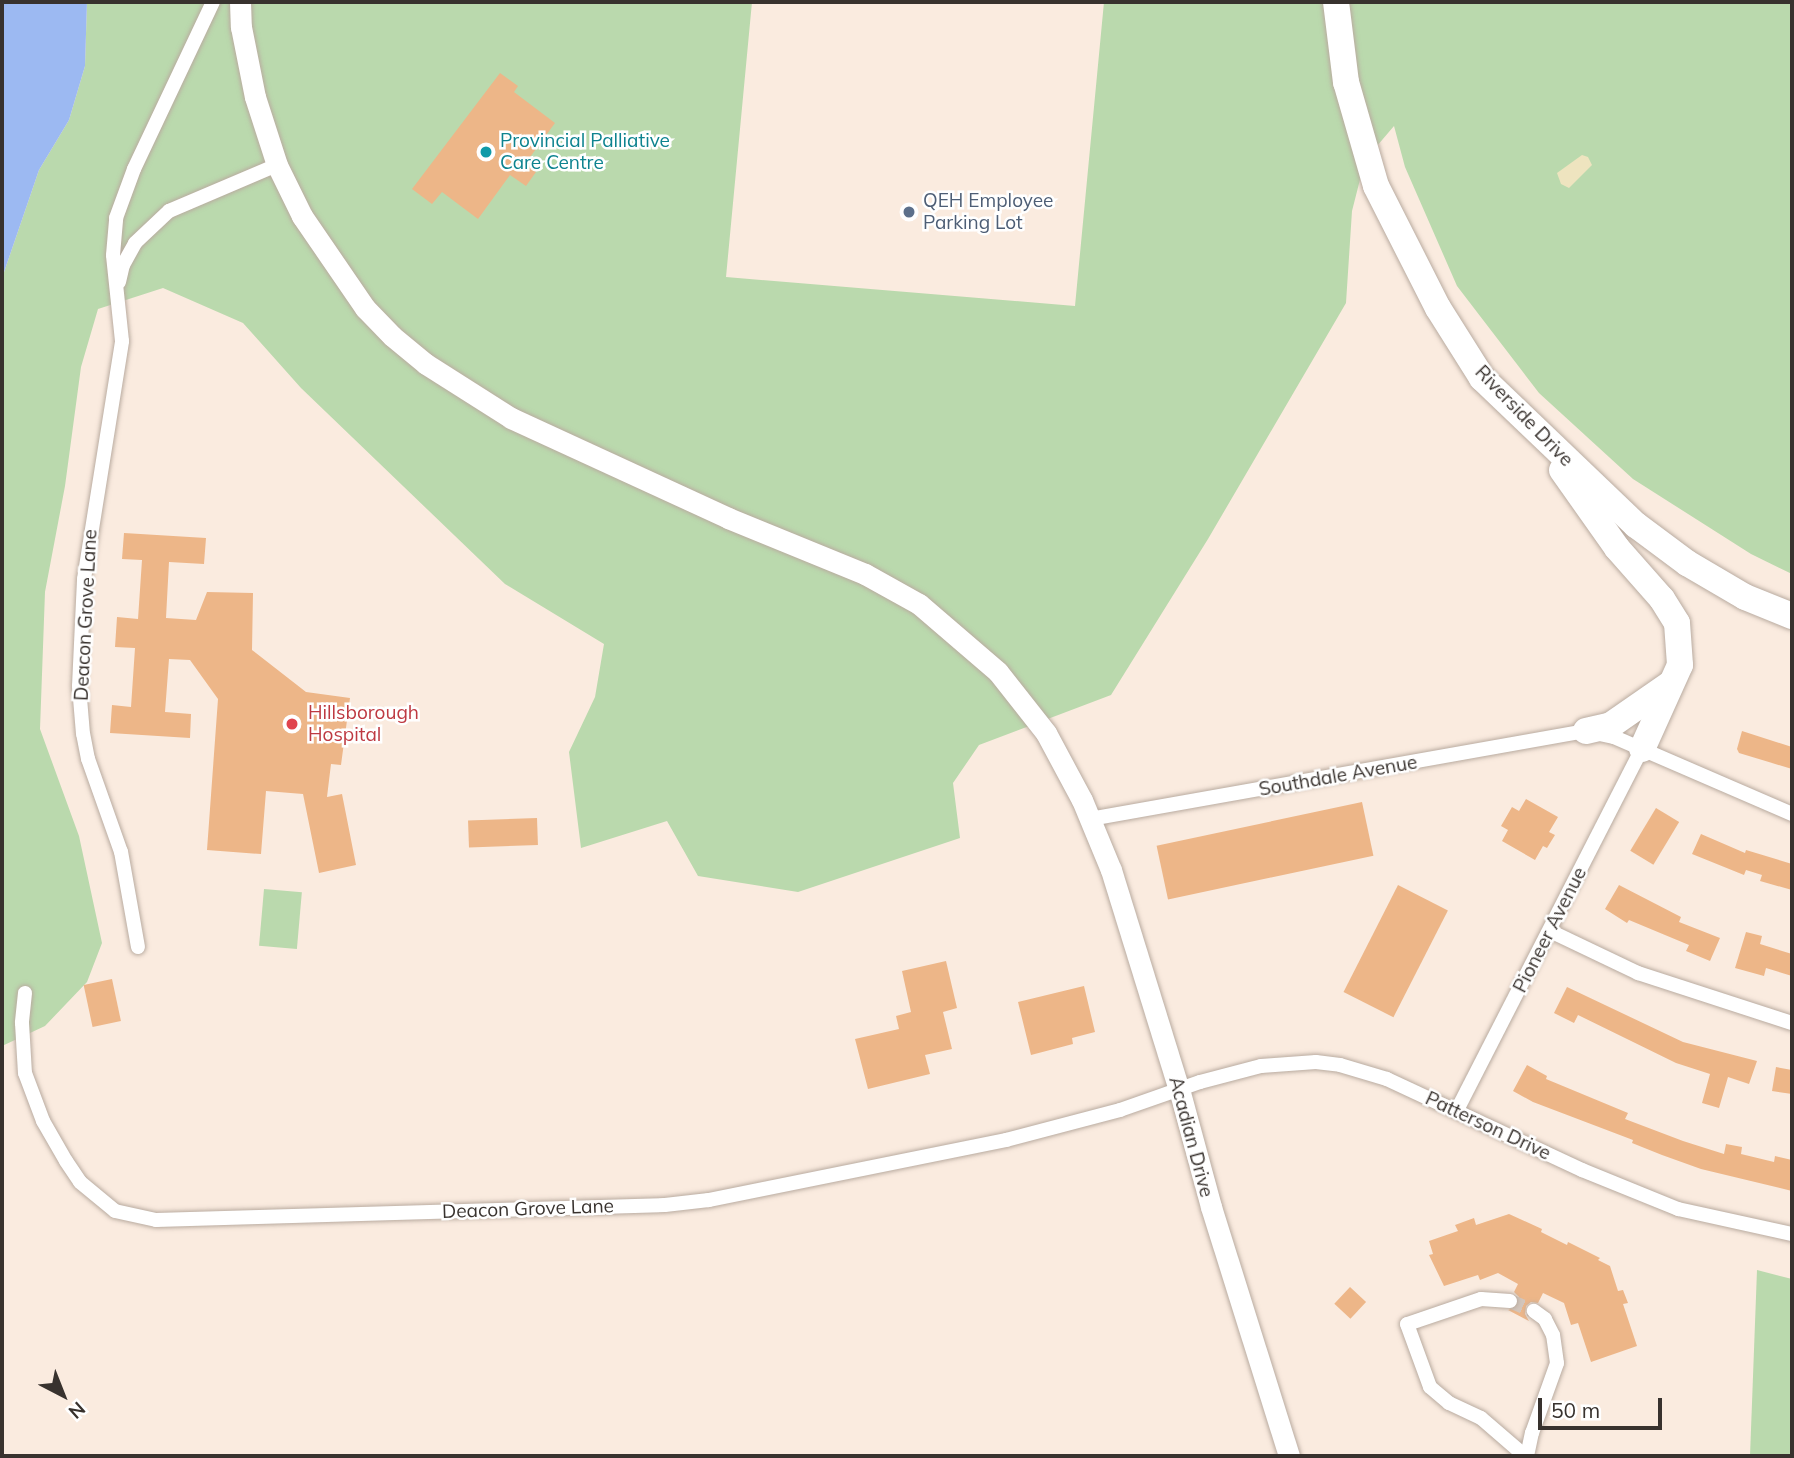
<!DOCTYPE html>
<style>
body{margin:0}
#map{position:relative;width:1794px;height:1458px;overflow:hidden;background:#faebdf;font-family:Mulish,sans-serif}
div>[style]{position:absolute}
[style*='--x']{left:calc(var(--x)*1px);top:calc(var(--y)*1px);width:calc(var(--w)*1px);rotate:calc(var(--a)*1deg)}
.green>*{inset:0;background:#bad9ad;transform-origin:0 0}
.sand>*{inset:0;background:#eee4bf}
.water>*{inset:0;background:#9cb9f2}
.building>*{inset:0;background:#edb688;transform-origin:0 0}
.street-tunnel>*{height:14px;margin-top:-7px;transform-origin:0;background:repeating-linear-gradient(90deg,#d3c6bc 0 14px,transparent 0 21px)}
.roads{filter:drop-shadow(0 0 2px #b9aba0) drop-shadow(0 0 2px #b9aba0)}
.street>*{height:14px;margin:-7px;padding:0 7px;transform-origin:7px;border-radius:7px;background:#fff}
.secondary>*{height:21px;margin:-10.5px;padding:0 10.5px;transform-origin:10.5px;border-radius:10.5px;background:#fff}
.highway>*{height:26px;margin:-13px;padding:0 13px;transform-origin:13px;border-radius:13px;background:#fff}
.dots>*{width:19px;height:19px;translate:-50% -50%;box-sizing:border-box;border:4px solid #fff;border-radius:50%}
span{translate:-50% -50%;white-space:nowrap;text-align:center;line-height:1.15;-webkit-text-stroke:5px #fff;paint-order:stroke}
.culture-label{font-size:19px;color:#0d838f}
.left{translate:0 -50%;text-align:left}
.service-label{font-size:19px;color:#4e5e75}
.street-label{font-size:19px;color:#38322e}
.health-label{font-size:19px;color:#be3a42}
.frame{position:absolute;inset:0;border:4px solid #38322e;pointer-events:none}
.north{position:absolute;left:28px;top:1360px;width:70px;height:70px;-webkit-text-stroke:5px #fff;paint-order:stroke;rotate:138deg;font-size:19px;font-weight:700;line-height:28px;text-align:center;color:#38322e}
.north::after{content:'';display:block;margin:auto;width:24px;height:32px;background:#38322e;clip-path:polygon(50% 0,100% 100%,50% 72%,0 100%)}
.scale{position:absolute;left:1538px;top:1398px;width:124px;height:32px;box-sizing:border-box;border:4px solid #38322e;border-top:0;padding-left:9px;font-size:21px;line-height:24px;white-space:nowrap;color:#38322e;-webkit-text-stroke:5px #fff;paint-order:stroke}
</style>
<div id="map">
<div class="green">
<div style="clip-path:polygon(87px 2px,752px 2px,726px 277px,1075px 306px,1104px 2px,1792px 2px,1792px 574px,1751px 554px,1633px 479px,1539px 393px,1457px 286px,1405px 167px,1394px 126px,1365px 160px,1352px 211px,1346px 303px,1208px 539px,1111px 695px,979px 745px,953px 783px,960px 838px,798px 892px,698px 876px,667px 821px,581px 848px,569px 752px,595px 697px,604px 644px,505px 584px,301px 388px,243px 323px,163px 288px,98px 309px,81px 367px,65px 486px,45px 592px,40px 729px,79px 836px,102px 943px,87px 982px,45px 1026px,2px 1046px,2px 278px,39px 170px,69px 120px,85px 66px)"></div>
<div style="left:264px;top:889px;width:38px;height:57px;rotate:5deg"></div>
<div style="clip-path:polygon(1757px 1270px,1792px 1279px,1792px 1456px,1750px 1456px)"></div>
</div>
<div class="sand">
<div style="clip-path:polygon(1582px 155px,1588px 157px,1592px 165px,1569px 188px,1561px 184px,1557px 173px)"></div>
</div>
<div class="water">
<div style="clip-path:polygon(2px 2px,87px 2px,85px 66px,69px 120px,39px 170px,2px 278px)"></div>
</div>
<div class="building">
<div style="clip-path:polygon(500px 73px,518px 86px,514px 92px,555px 123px,525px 164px,536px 172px,526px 186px,510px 175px,478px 219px,442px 192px,432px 204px,412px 189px)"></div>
<div style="clip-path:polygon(124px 533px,206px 538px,204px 564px,169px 562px,166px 618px,196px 620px,207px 592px,253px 593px,252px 650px,306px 692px,350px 698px,341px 765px,331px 764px,327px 797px,342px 794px,356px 865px,319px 873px,303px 794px,266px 791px,261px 854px,207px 850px,218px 699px,190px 660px,169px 659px,165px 712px,191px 714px,190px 738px,110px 733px,112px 705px,131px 707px,135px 648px,115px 647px,117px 617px,138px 619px,142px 560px,122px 559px)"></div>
<div style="clip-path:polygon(1742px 731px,1792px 747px,1792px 769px,1739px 753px,1737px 749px)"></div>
<div style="clip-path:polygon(1526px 799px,1558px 817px,1549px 832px,1555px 835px,1547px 848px,1543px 846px,1535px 860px,1502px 841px,1508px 830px,1501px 826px,1512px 807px,1519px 811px)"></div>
<div style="left:1362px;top:802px;width:55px;height:210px;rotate:78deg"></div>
<div style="left:1656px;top:808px;width:27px;height:50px;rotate:31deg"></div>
<div style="left:537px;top:818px;width:27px;height:69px;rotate:88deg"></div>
<div style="clip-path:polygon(1701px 834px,1745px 853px,1746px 850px,1792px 864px,1792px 890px,1760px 881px,1762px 875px,1746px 870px,1744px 875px,1692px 854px)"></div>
<div style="left:1398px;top:885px;width:56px;height:120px;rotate:27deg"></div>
<div style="clip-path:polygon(1619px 885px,1681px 917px,1679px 922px,1720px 938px,1710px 961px,1686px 951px,1689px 945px,1629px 920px,1627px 923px,1605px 909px)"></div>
<div style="clip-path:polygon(1746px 932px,1762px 936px,1760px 944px,1792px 954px,1792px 976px,1766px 968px,1764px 976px,1735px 968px)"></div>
<div style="clip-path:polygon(946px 961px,957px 1008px,943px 1012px,952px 1049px,925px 1055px,930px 1074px,868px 1089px,855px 1039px,899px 1029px,896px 1016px,911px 1012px,902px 971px)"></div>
<div style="left:112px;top:979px;width:43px;height:29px;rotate:78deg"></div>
<div style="clip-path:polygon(1084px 986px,1095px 1032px,1072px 1038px,1073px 1044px,1031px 1055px,1018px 1002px)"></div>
<div style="clip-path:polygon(1567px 987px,1683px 1042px,1757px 1061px,1749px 1084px,1728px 1077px,1719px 1108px,1702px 1103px,1710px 1074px,1676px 1063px,1578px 1015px,1574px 1023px,1554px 1013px)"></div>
<div style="clip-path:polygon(1527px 1065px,1547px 1076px,1546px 1079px,1628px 1113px,1625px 1119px,1683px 1141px,1724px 1154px,1726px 1144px,1742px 1147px,1741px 1154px,1774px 1162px,1775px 1156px,1792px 1160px,1792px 1191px,1701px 1169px,1662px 1155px,1632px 1143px,1633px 1140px,1533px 1102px,1513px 1091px)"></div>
<div style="clip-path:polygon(1776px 1067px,1792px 1070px,1792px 1094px,1772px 1091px)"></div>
<div style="clip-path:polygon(1509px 1214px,1542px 1229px,1541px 1232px,1567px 1245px,1568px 1242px,1600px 1258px,1598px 1260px,1610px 1266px,1618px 1291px,1623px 1290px,1628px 1303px,1623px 1304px,1637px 1346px,1591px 1362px,1578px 1323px,1571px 1325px,1564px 1303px,1543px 1293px,1538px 1303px,1531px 1302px,1526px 1306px,1525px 1314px,1529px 1321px,1508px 1310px,1518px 1306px,1519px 1297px,1514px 1292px,1518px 1284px,1498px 1273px,1480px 1280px,1478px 1275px,1444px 1286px,1429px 1255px,1433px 1254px,1429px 1241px,1458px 1231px,1455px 1225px,1474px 1218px,1476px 1225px)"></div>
<div style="left:1350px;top:1287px;width:22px;height:23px;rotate:43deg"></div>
</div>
<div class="street-tunnel">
<div style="--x:1510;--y:1301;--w:26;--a:23"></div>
</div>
<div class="roads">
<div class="street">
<div style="--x:119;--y:282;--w:17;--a:-77"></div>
<div style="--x:123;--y:265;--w:25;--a:-61"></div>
<div style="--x:135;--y:243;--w:47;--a:-43.3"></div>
<div style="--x:169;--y:211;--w:117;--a:-23.1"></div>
<div style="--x:1090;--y:819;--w:504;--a:-10.06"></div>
<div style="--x:1586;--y:731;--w:29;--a:12"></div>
<div style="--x:1614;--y:737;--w:194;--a:23.4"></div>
<div style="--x:1550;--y:931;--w:98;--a:25.5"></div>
<div style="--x:1638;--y:973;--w:162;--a:18"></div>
<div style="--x:138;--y:947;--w:97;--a:-100.1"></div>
<div style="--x:121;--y:852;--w:99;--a:-109.5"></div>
<div style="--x:88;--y:759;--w:25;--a:-101"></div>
<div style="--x:83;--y:734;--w:48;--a:-94.8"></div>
<div style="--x:79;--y:686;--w:107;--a:-87.3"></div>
<div style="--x:84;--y:579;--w:241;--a:-80.9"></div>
<div style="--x:122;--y:341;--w:86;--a:-96"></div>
<div style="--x:113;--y:255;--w:37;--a:-85"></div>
<div style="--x:116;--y:218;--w:52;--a:-69.8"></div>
<div style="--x:134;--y:169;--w:185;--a:-64.7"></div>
<div style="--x:25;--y:993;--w:30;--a:96"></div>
<div style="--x:22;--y:1023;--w:50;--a:86.6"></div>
<div style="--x:25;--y:1073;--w:51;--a:69.4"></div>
<div style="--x:43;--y:1121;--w:46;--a:60.1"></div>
<div style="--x:66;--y:1161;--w:25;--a:56"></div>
<div style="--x:80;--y:1182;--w:45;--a:39.6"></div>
<div style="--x:115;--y:1211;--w:42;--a:12.4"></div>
<div style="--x:156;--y:1220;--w:509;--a:-1.69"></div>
<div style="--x:665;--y:1205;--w:44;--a:-6.5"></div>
<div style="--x:709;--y:1200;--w:303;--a:-11.4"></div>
<div style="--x:1006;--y:1140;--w:118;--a:-14.7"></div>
<div style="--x:1120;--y:1110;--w:85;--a:-19.3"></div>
<div style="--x:1200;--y:1082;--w:63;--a:-14.7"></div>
<div style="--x:1261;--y:1066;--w:55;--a:-4.2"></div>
<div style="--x:1316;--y:1062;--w:24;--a:7"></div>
<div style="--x:1340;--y:1065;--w:49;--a:16.6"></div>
<div style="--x:1387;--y:1079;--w:215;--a:25"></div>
<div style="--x:1582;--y:1170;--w:104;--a:22.1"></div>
<div style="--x:1678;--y:1209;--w:117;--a:12.4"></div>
<div style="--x:1457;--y:1110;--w:406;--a:-62.9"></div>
<div style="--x:1510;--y:1301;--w:29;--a:-176"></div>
<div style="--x:1481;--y:1299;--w:78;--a:161.3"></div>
<div style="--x:1407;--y:1324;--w:67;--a:69.9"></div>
<div style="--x:1430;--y:1387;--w:25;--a:40"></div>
<div style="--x:1449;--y:1403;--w:35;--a:25"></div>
<div style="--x:1481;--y:1418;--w:58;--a:40.8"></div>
<div style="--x:1527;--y:1456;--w:24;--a:-78"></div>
<div style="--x:1532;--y:1433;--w:74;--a:-70.3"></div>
<div style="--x:1557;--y:1363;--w:28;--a:-98"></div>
<div style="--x:1553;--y:1335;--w:18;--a:-117"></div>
<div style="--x:1545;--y:1319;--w:14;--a:-144"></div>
</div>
<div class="secondary">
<div style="--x:240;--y:2;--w:25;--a:88"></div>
<div style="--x:241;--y:27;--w:71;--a:78.7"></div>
<div style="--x:255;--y:97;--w:71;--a:72.1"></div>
<div style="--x:277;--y:165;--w:57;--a:63.9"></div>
<div style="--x:302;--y:216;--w:112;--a:55.6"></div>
<div style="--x:365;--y:308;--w:39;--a:46"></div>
<div style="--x:392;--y:336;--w:44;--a:39.5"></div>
<div style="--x:426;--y:364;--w:101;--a:32.4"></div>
<div style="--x:511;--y:418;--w:239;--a:24.7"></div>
<div style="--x:728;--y:518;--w:148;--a:22.2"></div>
<div style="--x:865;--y:574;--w:62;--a:29.1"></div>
<div style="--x:919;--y:604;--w:104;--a:40.7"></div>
<div style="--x:998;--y:672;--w:78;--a:51.8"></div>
<div style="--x:1046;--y:733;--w:76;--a:61.8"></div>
<div style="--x:1082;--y:800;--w:76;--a:67.5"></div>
<div style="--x:1111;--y:870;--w:229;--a:72.8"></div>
<div style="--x:1179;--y:1089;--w:122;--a:74.8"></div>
<div style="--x:1211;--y:1207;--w:261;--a:72.6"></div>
</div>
<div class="highway">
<div style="--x:1336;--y:2;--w:81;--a:82.9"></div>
<div style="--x:1346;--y:82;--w:108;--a:73.9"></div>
<div style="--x:1376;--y:186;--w:137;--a:63.1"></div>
<div style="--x:1438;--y:308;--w:83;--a:57.8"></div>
<div style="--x:1482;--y:378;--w:213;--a:43.7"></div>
<div style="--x:1636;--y:525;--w:64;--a:36.7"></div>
<div style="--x:1687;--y:563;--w:67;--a:30.4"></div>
<div style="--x:1745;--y:597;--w:51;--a:22"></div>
<div style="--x:1562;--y:470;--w:95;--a:54.8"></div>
<div style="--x:1617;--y:548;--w:68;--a:48.6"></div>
<div style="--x:1662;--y:599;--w:28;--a:58"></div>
<div style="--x:1677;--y:623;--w:42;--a:85.9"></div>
<div style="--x:1680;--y:665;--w:92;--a:114.3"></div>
<div style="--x:1586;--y:731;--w:26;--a:-13"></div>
<div style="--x:1611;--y:725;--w:72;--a:-34.8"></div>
</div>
</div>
<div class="dots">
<div style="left:486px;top:152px;background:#0f9aa8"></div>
<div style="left:909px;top:212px;background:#5c6f8a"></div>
<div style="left:292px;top:724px;background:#e0444e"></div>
</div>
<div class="culture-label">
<span class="left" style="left:500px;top:152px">Provincial Palliative<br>Care Centre</span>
</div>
<div class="service-label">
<span class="left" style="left:923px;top:212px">QEH Employee<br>Parking Lot</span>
</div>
<div class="street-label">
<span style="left:1524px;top:416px;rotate:46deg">Riverside Drive</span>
<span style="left:86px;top:615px;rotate:-87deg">Deacon Grove Lane</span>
<span style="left:1338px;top:776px;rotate:-10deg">Southdale Avenue</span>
<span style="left:1550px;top:930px;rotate:-63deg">Pioneer Avenue</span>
<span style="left:1488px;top:1126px;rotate:25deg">Patterson Drive</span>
<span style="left:1191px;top:1137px;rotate:75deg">Acadian Drive</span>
<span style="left:528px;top:1209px;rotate:-2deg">Deacon Grove Lane</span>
</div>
<div class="health-label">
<span class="left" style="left:308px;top:724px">Hillsborough<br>Hospital</span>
</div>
<div class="frame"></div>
<div class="north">N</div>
<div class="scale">50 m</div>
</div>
